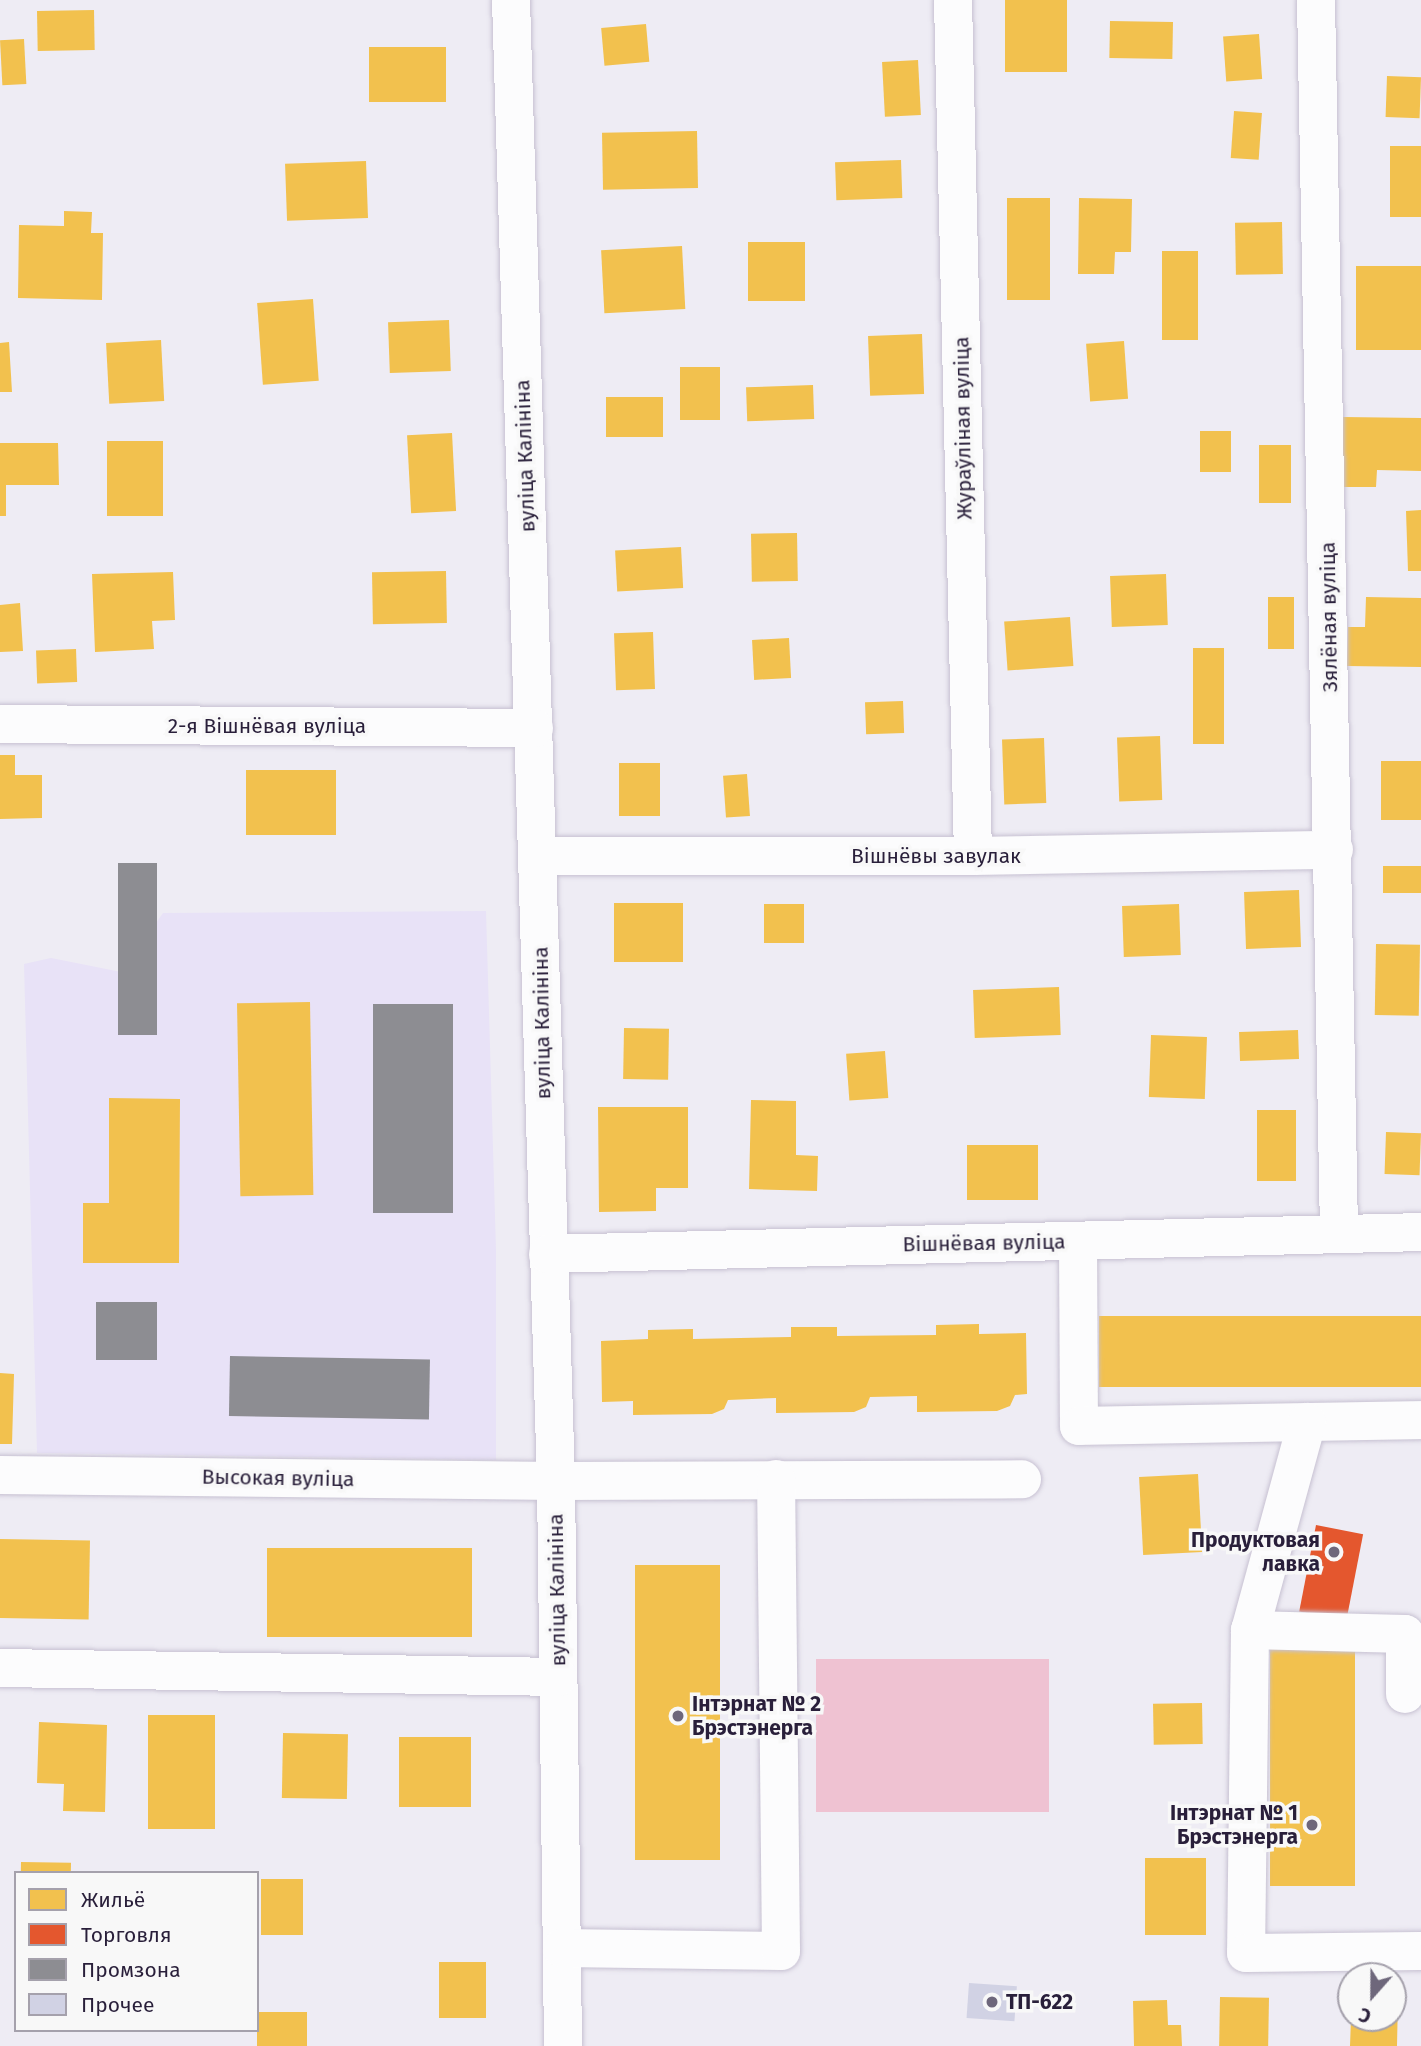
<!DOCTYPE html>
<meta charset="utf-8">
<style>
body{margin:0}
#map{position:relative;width:1421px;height:2046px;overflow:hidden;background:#eeecf4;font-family:"Fira Sans",sans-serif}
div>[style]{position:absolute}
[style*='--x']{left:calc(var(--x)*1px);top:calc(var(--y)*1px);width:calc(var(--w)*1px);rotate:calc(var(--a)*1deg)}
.built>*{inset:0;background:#e8e2f7}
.green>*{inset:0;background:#efc2d2;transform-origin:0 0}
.homes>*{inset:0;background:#f2c14e;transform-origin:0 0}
.shops>*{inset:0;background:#e4572e;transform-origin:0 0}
.industry>*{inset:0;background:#8d8d92;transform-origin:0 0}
.building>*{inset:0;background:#d1d2e4;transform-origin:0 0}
.roads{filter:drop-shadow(0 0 2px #c7c1d2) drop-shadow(0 0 2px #c7c1d2)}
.minor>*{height:38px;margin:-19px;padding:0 19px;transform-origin:19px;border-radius:19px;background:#fcfcfd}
.dots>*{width:19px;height:19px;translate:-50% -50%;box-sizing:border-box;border:4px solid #f8f8f8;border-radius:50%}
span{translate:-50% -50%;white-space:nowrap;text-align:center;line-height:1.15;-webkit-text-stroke:7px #f8f8f8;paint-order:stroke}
.street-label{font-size:21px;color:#291f3a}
.poi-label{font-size:21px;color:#291f3a;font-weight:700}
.right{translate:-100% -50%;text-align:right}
.left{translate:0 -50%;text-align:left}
.legend{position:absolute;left:14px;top:1871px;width:245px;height:161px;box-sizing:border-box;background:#f8f8f8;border:2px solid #a5a1ac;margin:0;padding:9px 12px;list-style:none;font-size:21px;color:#291f3a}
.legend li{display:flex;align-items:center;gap:14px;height:35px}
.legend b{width:35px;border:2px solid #a5a1ac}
.north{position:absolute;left:1337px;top:1962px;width:70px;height:70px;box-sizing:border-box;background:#f8f8f8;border:2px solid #a5a1ac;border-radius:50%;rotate:201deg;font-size:19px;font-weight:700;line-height:28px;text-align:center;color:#291f3a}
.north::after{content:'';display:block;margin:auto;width:24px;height:32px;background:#6e677b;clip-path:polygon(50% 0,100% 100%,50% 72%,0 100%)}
</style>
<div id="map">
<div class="built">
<div style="clip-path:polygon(486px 911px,496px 1250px,496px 1460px,37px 1453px,24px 964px,51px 958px,121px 972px,163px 913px)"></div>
</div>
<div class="green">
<div style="left:816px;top:1659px;width:233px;height:153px"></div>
</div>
<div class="homes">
<div style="left:1005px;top:0;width:62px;height:72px"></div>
<div style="left:94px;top:10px;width:40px;height:57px;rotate:89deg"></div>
<div style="left:1110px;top:21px;width:63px;height:37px;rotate:1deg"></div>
<div style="left:646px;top:24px;width:38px;height:45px;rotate:85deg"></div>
<div style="left:1259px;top:34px;width:45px;height:36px;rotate:86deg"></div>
<div style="left:24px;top:39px;width:45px;height:24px;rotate:87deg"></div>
<div style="left:369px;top:47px;width:77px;height:55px"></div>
<div style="left:918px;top:60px;width:55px;height:36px;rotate:87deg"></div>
<div style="left:1387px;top:76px;width:34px;height:41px;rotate:2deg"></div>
<div style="left:1234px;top:111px;width:28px;height:47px;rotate:4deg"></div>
<div style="left:697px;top:131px;width:57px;height:95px;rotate:89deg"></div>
<div style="left:1421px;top:146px;width:71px;height:31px;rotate:90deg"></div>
<div style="left:901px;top:160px;width:38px;height:66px;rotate:88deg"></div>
<div style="left:366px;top:161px;width:57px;height:81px;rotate:88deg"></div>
<div style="left:1007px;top:198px;width:43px;height:102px"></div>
<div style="clip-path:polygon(1079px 198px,1132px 199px,1131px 252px,1115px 252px,1114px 274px,1078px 274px)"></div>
<div style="clip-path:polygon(64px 211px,92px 212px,91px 233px,103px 233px,102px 300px,18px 298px,19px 225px,64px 226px)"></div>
<div style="left:1282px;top:222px;width:52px;height:47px;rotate:89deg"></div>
<div style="left:748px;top:242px;width:57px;height:59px"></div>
<div style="left:682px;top:246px;width:63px;height:81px;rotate:87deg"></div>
<div style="left:1162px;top:251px;width:36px;height:89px"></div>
<div style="left:1356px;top:266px;width:65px;height:84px"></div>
<div style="left:313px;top:299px;width:82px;height:56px;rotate:86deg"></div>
<div style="left:449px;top:320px;width:51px;height:61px;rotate:88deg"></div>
<div style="left:922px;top:334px;width:60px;height:54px;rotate:88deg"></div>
<div style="left:161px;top:340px;width:61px;height:55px;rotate:87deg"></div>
<div style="left:1124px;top:341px;width:58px;height:38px;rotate:86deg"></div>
<div style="clip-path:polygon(9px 342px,12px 392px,0 392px,0 343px)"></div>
<div style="left:680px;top:367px;width:40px;height:53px"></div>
<div style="left:813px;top:385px;width:34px;height:67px;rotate:88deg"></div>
<div style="left:606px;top:397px;width:57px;height:40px"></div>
<div style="clip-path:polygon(1343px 417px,1421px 418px,1421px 471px,1377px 470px,1376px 487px,1342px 487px)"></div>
<div style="left:1200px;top:431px;width:31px;height:41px"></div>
<div style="left:452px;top:433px;width:78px;height:45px;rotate:87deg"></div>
<div style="left:107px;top:441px;width:56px;height:75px"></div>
<div style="clip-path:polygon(0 443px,58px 443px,59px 485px,6px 485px,6px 516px,0 516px)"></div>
<div style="left:1259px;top:445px;width:32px;height:58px"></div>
<div style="clip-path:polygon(1421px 510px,1421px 571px,1408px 571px,1406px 511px)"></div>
<div style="left:797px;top:533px;width:48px;height:46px;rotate:89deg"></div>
<div style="left:681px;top:547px;width:41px;height:66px;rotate:87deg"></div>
<div style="left:446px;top:571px;width:52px;height:74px;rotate:89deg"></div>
<div style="clip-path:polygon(173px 572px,175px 620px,152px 621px,154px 649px,95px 652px,92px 574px)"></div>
<div style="left:1166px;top:574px;width:51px;height:56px;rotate:88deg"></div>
<div style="left:1268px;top:597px;width:26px;height:52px"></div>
<div style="clip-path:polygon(1366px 597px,1421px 598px,1421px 667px,1347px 666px,1348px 627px,1365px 627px)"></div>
<div style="clip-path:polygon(20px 603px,23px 651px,0 652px,0 605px)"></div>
<div style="left:1070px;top:617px;width:49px;height:66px;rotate:86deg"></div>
<div style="left:653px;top:632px;width:57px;height:39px;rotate:88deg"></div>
<div style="left:789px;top:638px;width:40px;height:37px;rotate:87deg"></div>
<div style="left:1193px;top:648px;width:31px;height:96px"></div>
<div style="left:76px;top:649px;width:33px;height:40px;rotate:88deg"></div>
<div style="left:903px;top:701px;width:32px;height:38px;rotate:88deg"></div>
<div style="left:1160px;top:736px;width:64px;height:43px;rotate:88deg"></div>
<div style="left:1044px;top:738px;width:65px;height:42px;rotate:88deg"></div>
<div style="clip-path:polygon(0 755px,15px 755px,15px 775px,42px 775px,42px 818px,0 819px)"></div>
<div style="left:1381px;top:761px;width:40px;height:59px"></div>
<div style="left:619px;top:763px;width:41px;height:53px"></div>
<div style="left:246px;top:770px;width:90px;height:65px"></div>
<div style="left:747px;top:774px;width:42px;height:24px;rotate:86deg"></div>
<div style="left:1383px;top:866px;width:38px;height:27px"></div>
<div style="left:1299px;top:890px;width:57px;height:55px;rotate:88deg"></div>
<div style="left:614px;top:903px;width:69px;height:59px"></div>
<div style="left:764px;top:904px;width:40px;height:39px"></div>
<div style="left:1179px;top:904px;width:51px;height:57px;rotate:88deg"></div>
<div style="left:1376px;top:944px;width:44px;height:71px;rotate:1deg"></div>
<div style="left:1059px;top:987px;width:48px;height:86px;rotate:88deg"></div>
<div style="left:310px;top:1002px;width:193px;height:73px;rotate:89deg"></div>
<div style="left:624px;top:1028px;width:45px;height:51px;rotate:1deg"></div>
<div style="left:1298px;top:1030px;width:29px;height:59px;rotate:88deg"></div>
<div style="left:1151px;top:1035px;width:56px;height:62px;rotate:2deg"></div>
<div style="left:885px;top:1051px;width:47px;height:39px;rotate:86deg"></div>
<div style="clip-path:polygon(109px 1098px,180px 1099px,179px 1263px,83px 1263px,83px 1203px,109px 1203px)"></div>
<div style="clip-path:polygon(751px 1100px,796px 1101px,796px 1155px,818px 1156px,817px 1191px,749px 1189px)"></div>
<div style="clip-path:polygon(598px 1107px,688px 1107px,688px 1188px,656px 1188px,656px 1211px,599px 1212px)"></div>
<div style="left:1257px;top:1110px;width:39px;height:71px"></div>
<div style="left:1386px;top:1132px;width:35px;height:42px;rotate:2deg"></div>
<div style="left:967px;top:1145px;width:71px;height:55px"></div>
<div style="left:1421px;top:1316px;width:71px;height:322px;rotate:90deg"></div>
<div style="clip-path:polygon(979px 1324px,979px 1334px,1026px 1333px,1027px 1394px,1015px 1395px,1010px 1406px,997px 1411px,917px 1412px,917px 1396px,870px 1397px,866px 1407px,854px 1412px,776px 1413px,776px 1398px,728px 1400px,724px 1409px,712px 1414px,633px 1415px,633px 1401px,602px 1402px,601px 1341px,648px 1339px,648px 1330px,693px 1329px,693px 1339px,791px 1337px,791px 1327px,837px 1327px,837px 1336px,936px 1335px,936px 1325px)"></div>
<div style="clip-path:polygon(0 1373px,14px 1374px,12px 1444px,0 1444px)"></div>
<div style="left:1198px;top:1474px;width:78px;height:59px;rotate:87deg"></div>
<div style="left:0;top:1539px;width:90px;height:79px;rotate:1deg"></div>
<div style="left:267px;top:1548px;width:205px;height:89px"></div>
<div style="left:635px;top:1565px;width:85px;height:295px"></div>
<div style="left:1270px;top:1646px;width:85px;height:240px"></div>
<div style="left:1202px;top:1703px;width:41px;height:49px;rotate:89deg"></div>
<div style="left:215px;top:1715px;width:114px;height:67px;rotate:90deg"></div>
<div style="clip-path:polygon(39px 1722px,107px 1725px,105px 1812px,63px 1811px,64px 1784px,37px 1783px)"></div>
<div style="left:283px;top:1733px;width:65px;height:65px;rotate:1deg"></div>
<div style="left:399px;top:1737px;width:72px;height:70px"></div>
<div style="left:1145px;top:1858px;width:61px;height:77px"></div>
<div style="left:21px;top:1862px;width:50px;height:11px;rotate:1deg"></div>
<div style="left:261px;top:1879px;width:42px;height:56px"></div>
<div style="left:439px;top:1962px;width:47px;height:56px"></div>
<div style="left:1220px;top:1997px;width:49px;height:49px;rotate:1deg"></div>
<div style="clip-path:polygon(1393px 1998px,1398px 1998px,1397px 2046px,1350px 2046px,1351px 2018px,1393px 2018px)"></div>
<div style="clip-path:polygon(1167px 2000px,1168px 2025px,1181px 2025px,1182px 2046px,1134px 2046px,1133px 2001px)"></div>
<div style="left:257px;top:2012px;width:50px;height:34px"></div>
</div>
<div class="shops">
<div style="left:1316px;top:1525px;width:48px;height:88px;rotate:11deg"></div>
</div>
<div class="industry">
<div style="left:118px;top:863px;width:39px;height:172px"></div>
<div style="left:373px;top:1004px;width:80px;height:209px"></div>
<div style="left:96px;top:1302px;width:61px;height:58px"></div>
<div style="left:230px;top:1356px;width:200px;height:60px;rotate:1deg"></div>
</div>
<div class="building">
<div style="left:969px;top:1983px;width:48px;height:35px;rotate:4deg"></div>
</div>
<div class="roads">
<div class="minor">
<div style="--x:511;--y:0;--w:1482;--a:88.26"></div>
<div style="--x:556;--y:1481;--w:565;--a:89.29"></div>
<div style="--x:953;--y:0;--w:856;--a:88.66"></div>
<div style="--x:1316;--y:0;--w:1234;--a:88.93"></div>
<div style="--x:0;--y:724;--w:534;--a:0.43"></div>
<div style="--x:538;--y:856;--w:435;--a:0"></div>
<div style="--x:973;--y:856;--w:361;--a:-1"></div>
<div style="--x:1078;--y:1241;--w:185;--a:89.7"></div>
<div style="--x:1079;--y:1426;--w:342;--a:-1"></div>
<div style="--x:548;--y:1254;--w:873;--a:-1.44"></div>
<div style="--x:1307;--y:1422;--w:216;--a:105.3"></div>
<div style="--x:1250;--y:1630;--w:323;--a:90.7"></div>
<div style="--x:1246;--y:1953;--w:175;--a:-0.7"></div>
<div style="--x:0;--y:1475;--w:556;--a:0.62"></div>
<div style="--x:556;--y:1481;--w:466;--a:-0.2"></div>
<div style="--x:1250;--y:1630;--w:155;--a:1.5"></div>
<div style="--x:1405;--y:1634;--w:60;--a:90"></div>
<div style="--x:0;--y:1668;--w:558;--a:0.92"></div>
<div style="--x:562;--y:1948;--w:219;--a:0.8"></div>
<div style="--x:781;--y:1951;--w:472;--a:-90.6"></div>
</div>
</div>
<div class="dots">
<div style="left:1334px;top:1552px;background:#6e677b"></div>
<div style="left:678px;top:1716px;background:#6e677b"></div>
<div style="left:1312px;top:1825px;background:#6e677b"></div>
<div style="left:992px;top:2002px;background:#6e677b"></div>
</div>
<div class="street-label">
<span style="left:963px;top:428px;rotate:-91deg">Жураўліная вуліца</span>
<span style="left:525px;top:456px;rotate:-92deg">вуліца Калініна</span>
<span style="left:1329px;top:617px;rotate:-91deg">Зялёная вуліца</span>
<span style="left:267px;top:726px">2-я Вішнёвая вуліца</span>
<span style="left:936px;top:856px">Вішнёвы завулак</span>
<span style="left:542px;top:1023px;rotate:-91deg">вуліца Калініна</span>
<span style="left:984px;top:1243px;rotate:-1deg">Вішнёвая вуліца</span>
<span style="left:278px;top:1478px;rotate:1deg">Высокая вуліца</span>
<span style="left:557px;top:1590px;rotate:-91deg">вуліца Калініна</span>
</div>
<div class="poi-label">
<span class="right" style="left:1320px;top:1552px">Продуктовая<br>лавка</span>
<span class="left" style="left:692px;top:1716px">Інтэрнат № 2<br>Брэстэнерга</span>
<span class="right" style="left:1298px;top:1825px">Інтэрнат № 1<br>Брэстэнерга</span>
<span class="left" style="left:1006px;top:2002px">ТП-622</span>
</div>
<ul class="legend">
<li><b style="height:19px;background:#f2c14e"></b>Жильё</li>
<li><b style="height:19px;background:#e4572e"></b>Торговля</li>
<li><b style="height:19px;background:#8d8d92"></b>Промзона</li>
<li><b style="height:19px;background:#d1d2e4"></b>Прочее</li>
</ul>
<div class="north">С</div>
</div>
